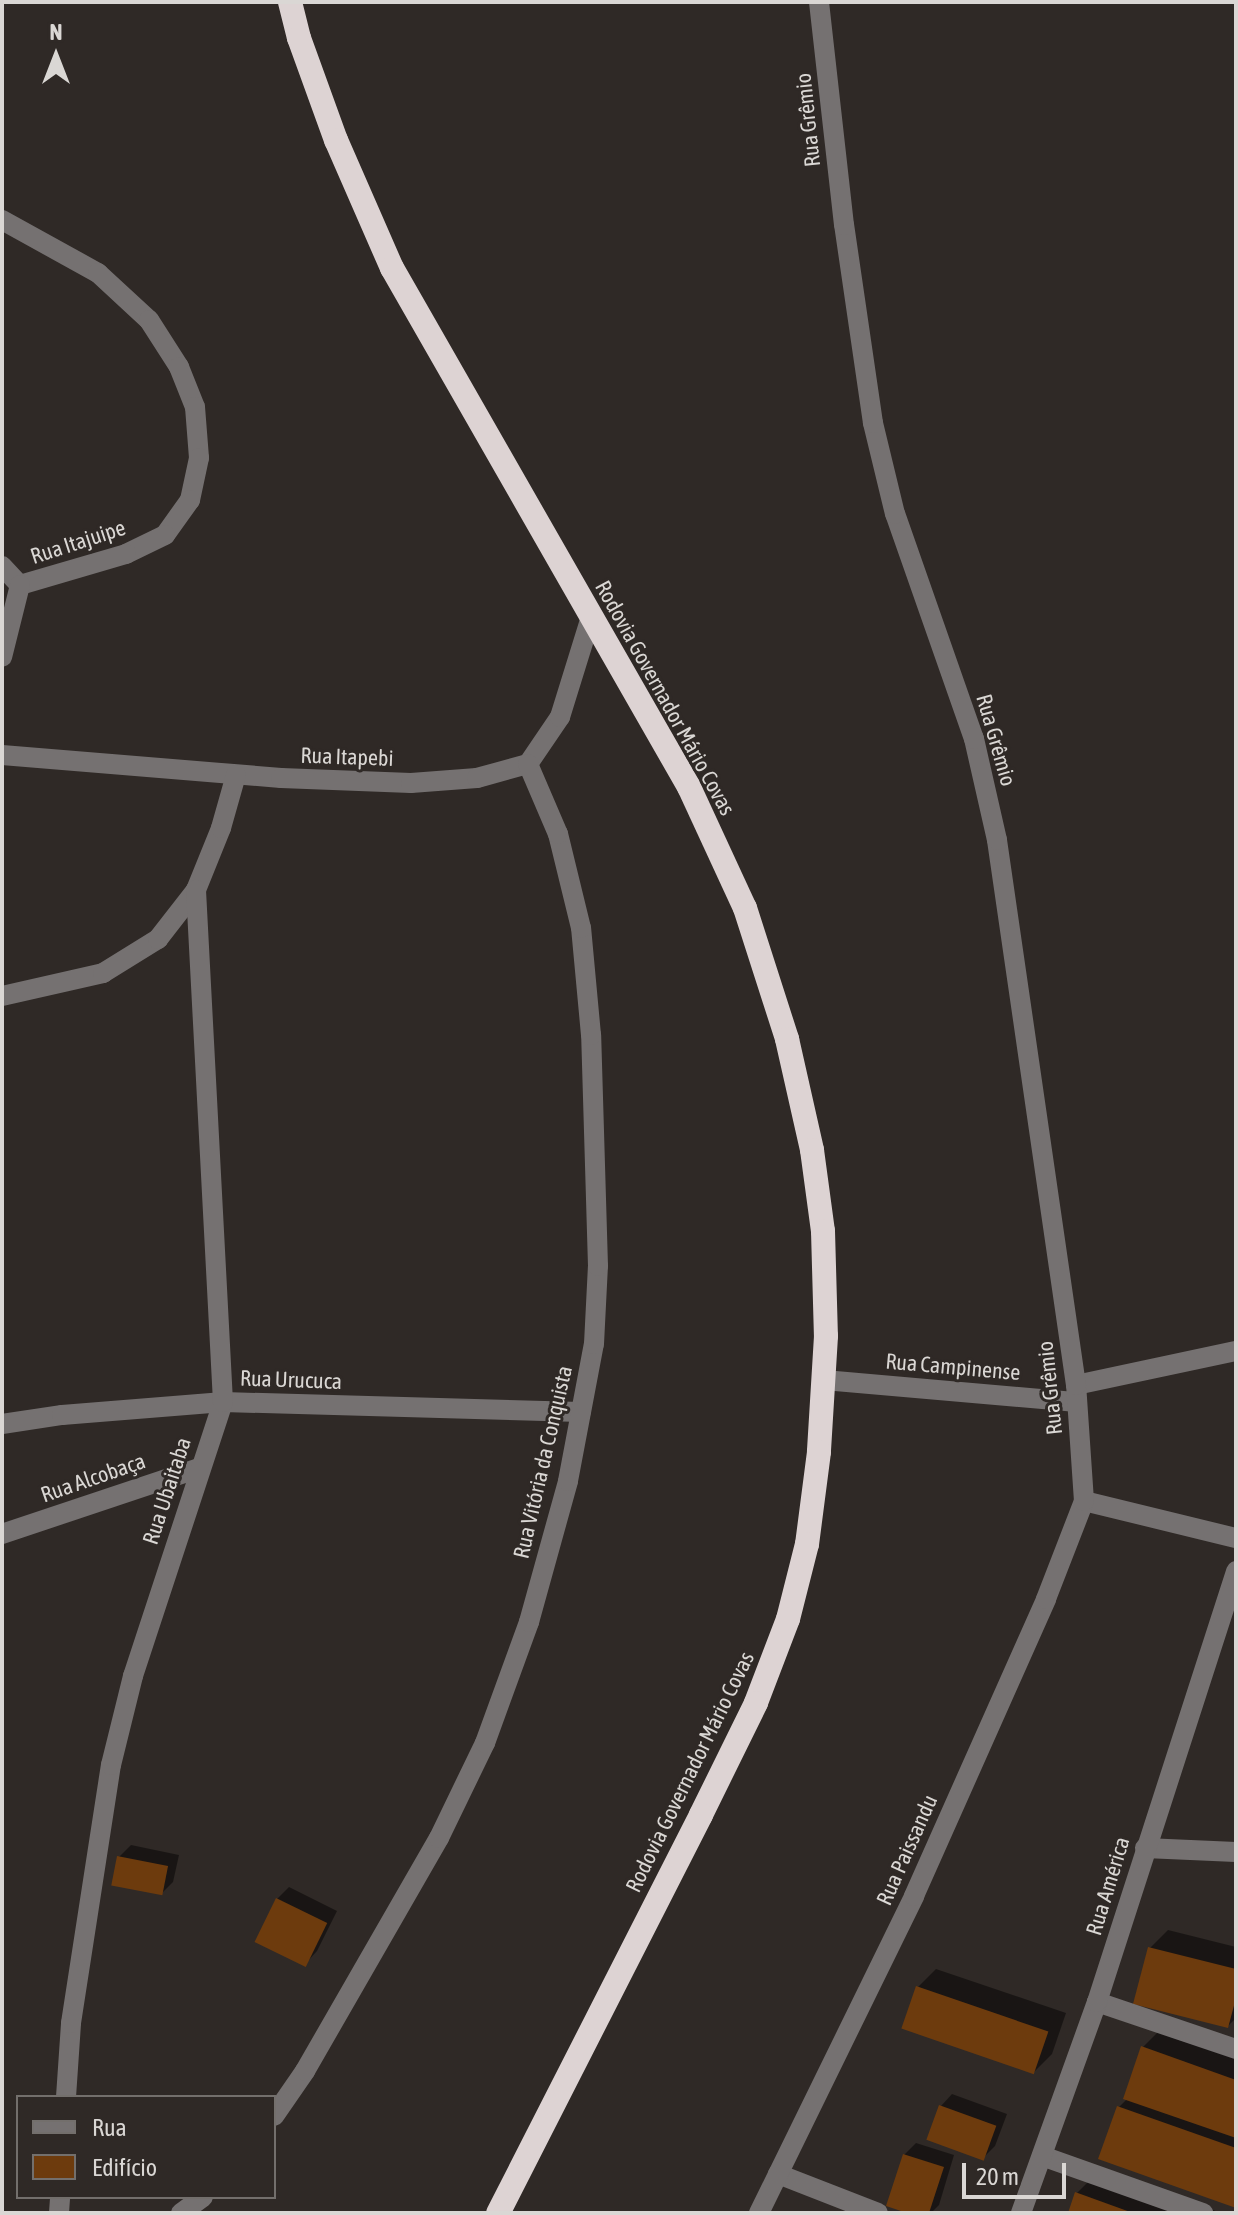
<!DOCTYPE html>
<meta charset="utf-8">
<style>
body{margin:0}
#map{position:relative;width:1238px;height:2215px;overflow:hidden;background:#2f2926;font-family:"Asap Condensed",sans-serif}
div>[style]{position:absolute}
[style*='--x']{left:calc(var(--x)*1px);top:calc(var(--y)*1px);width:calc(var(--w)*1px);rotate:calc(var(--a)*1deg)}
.shadow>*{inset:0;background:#0007}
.building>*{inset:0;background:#6d3b0d;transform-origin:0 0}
.minor>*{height:20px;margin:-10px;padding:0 10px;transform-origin:10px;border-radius:10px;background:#757171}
.highway>*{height:24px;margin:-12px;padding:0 12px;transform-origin:12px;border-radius:12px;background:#ddd3d3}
span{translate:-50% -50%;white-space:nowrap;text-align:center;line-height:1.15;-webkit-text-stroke:6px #2f2926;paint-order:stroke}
.street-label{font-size:22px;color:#dad7d4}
.frame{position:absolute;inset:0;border:4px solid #dad7d4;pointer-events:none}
.legend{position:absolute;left:16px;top:2095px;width:260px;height:104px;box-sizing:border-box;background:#2f2926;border:2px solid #736f6c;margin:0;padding:10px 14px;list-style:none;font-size:24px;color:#dad7d4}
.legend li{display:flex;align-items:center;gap:16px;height:40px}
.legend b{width:40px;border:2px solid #736f6c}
.north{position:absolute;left:16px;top:16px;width:80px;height:80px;-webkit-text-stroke:6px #2f2926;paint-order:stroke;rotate:0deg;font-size:22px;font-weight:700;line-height:32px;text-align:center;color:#dad7d4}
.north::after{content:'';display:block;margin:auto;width:28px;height:36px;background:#dad7d4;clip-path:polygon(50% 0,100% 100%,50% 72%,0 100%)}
.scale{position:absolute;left:962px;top:2163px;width:104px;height:36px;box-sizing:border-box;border:4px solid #dad7d4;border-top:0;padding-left:10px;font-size:24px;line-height:28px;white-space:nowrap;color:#dad7d4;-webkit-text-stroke:6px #2f2926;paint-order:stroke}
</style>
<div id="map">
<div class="shadow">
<div style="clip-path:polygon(131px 1845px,179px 1855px,173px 1882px,161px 1894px,119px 1857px)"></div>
<div style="clip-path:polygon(289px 1887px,337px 1911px,317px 1951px,306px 1963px,277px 1899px)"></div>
<div style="clip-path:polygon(1168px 1930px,1236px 1947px,1236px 2018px,1228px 2026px,1150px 1948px)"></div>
<div style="clip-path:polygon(936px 1969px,1066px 2013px,1052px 2054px,1034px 2072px,918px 1987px)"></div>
<div style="clip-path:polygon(1160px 2030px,1236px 2056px,1236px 2206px,1119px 2107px,1128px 2098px,1142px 2048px)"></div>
<div style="clip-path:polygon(952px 2094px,1007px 2114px,995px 2146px,983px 2158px,941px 2106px)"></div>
<div style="clip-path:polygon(916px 2143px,954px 2155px,939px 2205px,931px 2213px,913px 2213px,904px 2155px)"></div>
<div style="clip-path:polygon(1100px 2170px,1221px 2213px,1070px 2213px,1077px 2193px)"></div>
</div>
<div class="building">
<div style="left:117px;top:1856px;width:52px;height:30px;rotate:11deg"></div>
<div style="left:276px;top:1898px;width:57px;height:49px;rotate:26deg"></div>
<div style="clip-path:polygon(1148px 1947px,1236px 1969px,1236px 1998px,1228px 2028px,1133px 2004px)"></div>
<div style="left:916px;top:1986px;width:140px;height:45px;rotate:19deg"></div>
<div style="clip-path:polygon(1141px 2046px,1236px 2080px,1236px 2138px,1123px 2099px)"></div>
<div style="left:939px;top:2105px;width:61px;height:37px;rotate:20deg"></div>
<div style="clip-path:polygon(1117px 2106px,1236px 2148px,1236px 2208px,1098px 2159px)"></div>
<div style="clip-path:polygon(903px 2154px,944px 2167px,929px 2213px,907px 2213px,886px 2206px)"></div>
<div style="clip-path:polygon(1075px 2192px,1133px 2213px,1068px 2213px)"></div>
</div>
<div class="minor">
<div style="--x:2;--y:220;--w:110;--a:28.9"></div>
<div style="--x:98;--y:273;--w:69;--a:42.7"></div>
<div style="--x:149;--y:320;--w:56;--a:57.4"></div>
<div style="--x:179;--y:367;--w:43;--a:68.2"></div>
<div style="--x:195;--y:407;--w:51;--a:85.5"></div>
<div style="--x:199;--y:458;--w:43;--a:102.1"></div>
<div style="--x:190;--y:500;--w:43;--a:125.5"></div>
<div style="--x:165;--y:535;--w:43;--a:154"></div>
<div style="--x:126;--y:554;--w:110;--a:163.7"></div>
<div style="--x:2;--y:566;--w:26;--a:47"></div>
<div style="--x:20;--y:585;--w:74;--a:104"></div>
<div style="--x:2;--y:755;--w:280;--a:4.7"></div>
<div style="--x:281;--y:778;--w:130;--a:2.2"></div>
<div style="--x:411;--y:783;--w:66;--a:-4.3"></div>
<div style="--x:477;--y:778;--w:53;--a:-15.4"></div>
<div style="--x:528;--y:764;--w:57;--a:-55.8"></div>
<div style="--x:560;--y:717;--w:105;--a:-72.8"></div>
<div style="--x:2;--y:996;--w:104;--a:-12.8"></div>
<div style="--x:103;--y:973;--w:65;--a:-31.7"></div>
<div style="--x:158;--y:939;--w:62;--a:-52.2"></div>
<div style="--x:196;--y:890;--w:67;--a:-68"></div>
<div style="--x:221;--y:828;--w:55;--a:-74.2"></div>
<div style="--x:824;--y:1380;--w:254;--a:5"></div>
<div style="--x:1076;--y:1385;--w:164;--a:-12"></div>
<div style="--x:2;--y:1424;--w:61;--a:-8.5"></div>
<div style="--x:62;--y:1415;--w:162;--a:-4.6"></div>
<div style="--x:223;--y:1402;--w:358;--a:1.6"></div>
<div style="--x:1084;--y:1501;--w:156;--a:13.7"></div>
<div style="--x:2;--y:1534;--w:208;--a:-18.5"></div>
<div style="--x:1145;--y:1848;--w:91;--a:2.5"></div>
<div style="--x:1097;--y:2002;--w:147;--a:18.7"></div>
<div style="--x:66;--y:2097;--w:74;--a:-86.1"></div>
<div style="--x:71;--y:2023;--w:261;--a:-81.2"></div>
<div style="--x:111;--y:1765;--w:92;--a:-76.1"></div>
<div style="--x:133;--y:1676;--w:288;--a:-71.8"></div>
<div style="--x:223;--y:1402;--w:513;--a:-93.02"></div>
<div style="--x:274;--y:2116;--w:55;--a:-55.4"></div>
<div style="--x:305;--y:2071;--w:269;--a:-60.1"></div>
<div style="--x:439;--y:1838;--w:106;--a:-64.2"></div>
<div style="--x:485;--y:1743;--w:129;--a:-70"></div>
<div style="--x:529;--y:1622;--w:146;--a:-74.5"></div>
<div style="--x:568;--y:1481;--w:139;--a:-79.3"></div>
<div style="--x:594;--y:1344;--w:78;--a:-87.1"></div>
<div style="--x:598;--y:1266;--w:231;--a:-91.7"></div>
<div style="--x:591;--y:1035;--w:107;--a:-95.3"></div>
<div style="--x:581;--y:928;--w:97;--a:-103.7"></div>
<div style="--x:558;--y:834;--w:76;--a:-113.2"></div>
<div style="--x:1042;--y:2156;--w:171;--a:19.5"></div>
<div style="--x:778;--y:2174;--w:107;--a:21.3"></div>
<div style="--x:59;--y:2213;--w:16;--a:-86"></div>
<div style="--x:181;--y:2213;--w:27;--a:-36"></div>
<div style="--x:759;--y:2213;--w:353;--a:-63.9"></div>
<div style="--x:914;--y:1896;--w:325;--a:-66"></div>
<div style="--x:1046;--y:1599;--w:105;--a:-68.8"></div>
<div style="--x:1084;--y:1501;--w:116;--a:-93.9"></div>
<div style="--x:1076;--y:1385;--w:551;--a:-98.25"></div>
<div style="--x:997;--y:840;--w:104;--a:-102.8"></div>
<div style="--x:974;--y:739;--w:238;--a:-109.3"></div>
<div style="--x:895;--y:514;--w:94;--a:-103.6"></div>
<div style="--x:873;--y:423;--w:200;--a:-98.3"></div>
<div style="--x:844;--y:225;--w:224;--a:-96.4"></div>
<div style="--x:1021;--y:2213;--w:224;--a:-70.2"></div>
<div style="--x:1097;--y:2002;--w:453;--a:-72.1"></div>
</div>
<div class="highway">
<div style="--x:290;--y:2;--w:37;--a:76"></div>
<div style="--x:299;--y:38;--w:109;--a:70.1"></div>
<div style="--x:336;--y:140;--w:140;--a:66.4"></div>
<div style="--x:392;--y:268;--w:598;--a:60.22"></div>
<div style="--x:689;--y:787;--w:133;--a:65.2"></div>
<div style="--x:745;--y:908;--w:138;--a:72.2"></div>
<div style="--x:787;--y:1039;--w:114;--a:77.3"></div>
<div style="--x:812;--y:1150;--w:82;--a:82.3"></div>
<div style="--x:823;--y:1231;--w:105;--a:88.4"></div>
<div style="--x:826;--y:1336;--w:116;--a:93.5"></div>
<div style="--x:819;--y:1452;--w:93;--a:97.4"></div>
<div style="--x:807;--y:1544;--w:77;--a:104.2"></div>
<div style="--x:788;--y:1619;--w:90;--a:110.9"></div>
<div style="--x:756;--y:1703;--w:125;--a:116.2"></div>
<div style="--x:701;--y:1815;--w:447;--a:117"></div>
</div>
<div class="street-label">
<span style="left:808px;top:120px;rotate:-96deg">Rua Grêmio</span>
<span style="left:78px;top:542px;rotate:-18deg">Rua Itajuipe</span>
<span style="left:665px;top:698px;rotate:61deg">Rodovia Governador Mário Covas</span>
<span style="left:996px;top:740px;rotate:74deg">Rua Grêmio</span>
<span style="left:347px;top:757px;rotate:2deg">Rua Itapebi</span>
<span style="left:953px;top:1367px;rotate:5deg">Rua Campinense</span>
<span style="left:291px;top:1380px;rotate:2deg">Rua Urucuca</span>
<span style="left:1050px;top:1388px;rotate:-96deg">Rua Grêmio</span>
<span style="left:543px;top:1462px;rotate:-77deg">Rua Vitória da Conquista</span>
<span style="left:93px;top:1478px;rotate:-19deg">Rua Alcobaça</span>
<span style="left:167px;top:1491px;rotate:-72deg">Rua Ubaitaba</span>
<span style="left:690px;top:1772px;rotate:-64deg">Rodovia Governador Mário Covas</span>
<span style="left:907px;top:1850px;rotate:-66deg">Rua Paissandu</span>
<span style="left:1108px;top:1886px;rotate:-73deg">Rua América</span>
</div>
<div class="frame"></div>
<ul class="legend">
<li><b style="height:10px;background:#757171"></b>Rua</li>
<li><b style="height:22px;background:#6d3b0d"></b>Edifício</li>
</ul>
<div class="north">N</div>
<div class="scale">20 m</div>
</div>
